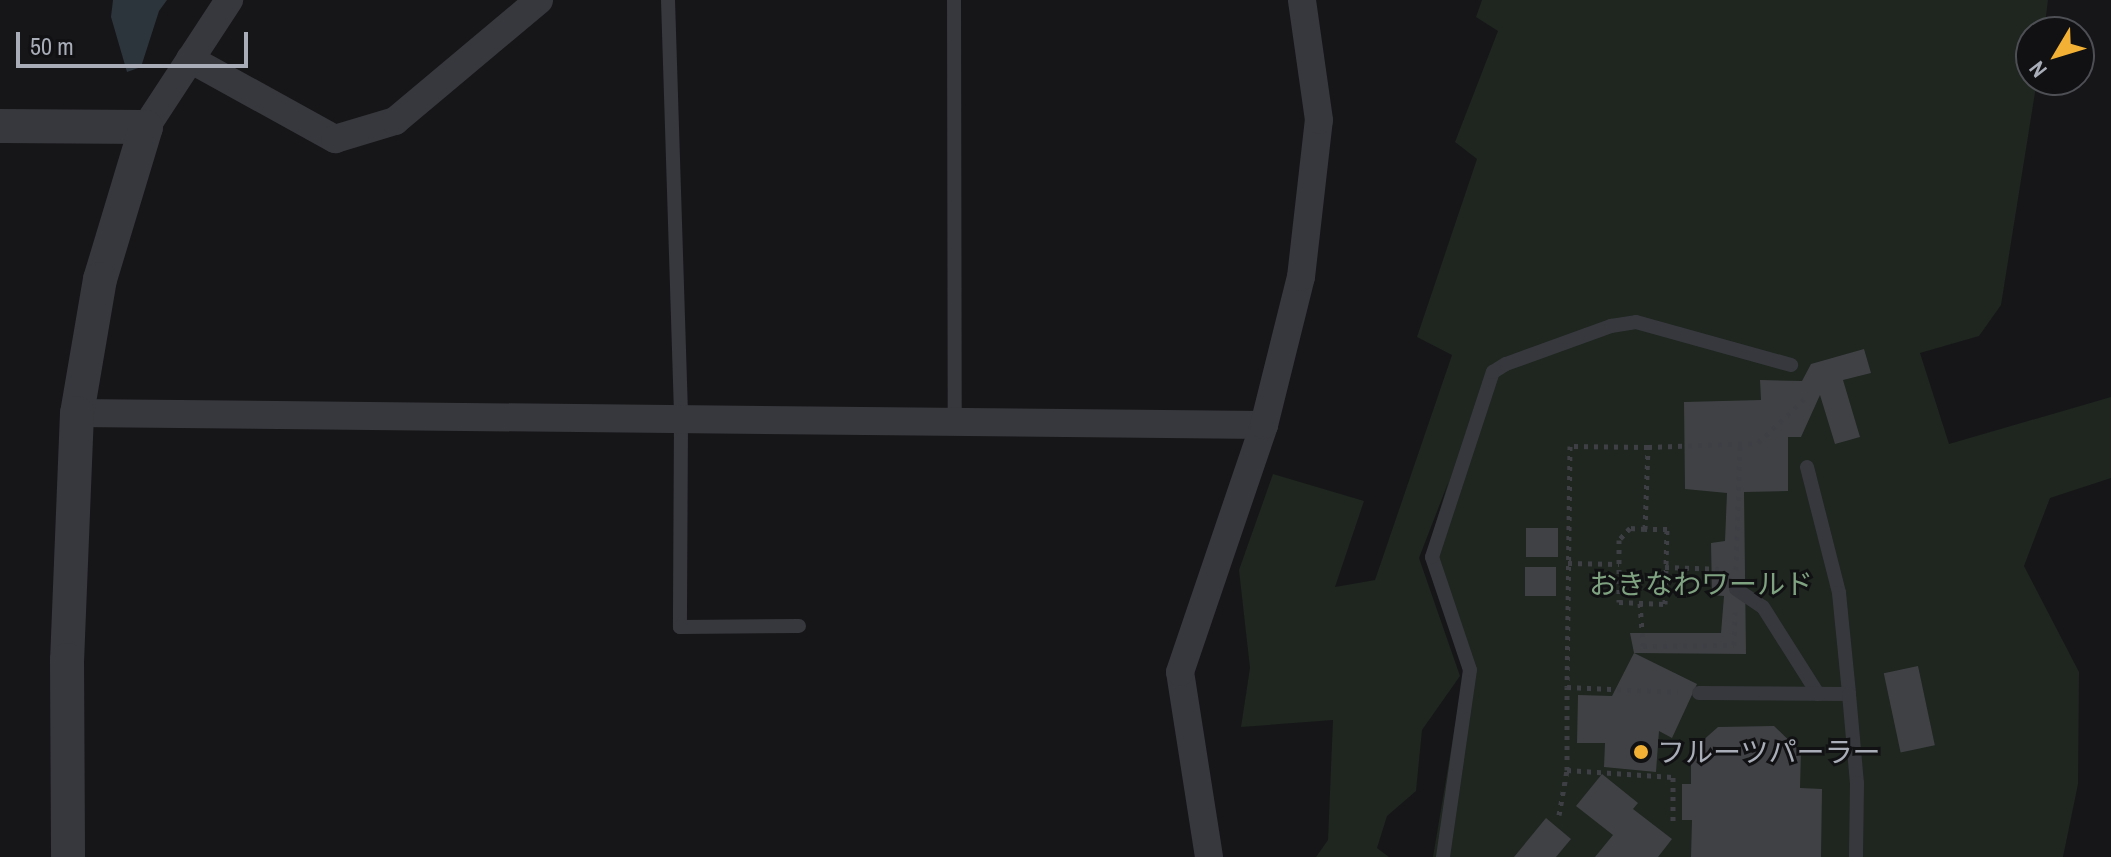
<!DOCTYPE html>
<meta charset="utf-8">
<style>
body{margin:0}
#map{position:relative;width:2111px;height:857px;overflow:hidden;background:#161618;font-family:"Archivo Narrow","Noto Sans JP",sans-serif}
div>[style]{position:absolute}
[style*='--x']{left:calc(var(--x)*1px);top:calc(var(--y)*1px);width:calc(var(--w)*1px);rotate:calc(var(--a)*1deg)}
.green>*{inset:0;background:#1e261f}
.water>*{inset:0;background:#2c353c}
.building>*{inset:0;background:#404145;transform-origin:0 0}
.path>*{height:5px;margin-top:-2.5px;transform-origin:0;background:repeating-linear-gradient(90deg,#3d3f44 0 4px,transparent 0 10px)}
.service>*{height:14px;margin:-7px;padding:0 7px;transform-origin:7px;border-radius:7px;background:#37383d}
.minor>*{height:28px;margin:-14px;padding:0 14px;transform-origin:14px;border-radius:14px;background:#37383d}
.tertiary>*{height:34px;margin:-17px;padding:0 17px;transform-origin:17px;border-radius:17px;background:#37383d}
.dots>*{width:22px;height:22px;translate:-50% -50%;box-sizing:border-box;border:4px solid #111113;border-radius:50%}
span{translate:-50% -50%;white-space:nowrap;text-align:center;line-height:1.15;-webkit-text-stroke:6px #111113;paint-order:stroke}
.park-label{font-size:28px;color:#7fa381}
.poi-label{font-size:28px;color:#a8adb8}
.left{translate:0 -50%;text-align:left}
.north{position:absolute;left:2015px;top:16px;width:80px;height:80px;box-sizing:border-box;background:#111113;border:2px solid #4d4f55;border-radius:50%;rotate:232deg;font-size:22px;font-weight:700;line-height:32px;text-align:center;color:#a8adb8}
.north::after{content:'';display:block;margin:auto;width:28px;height:36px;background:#f2b134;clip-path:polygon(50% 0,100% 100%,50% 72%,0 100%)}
.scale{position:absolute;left:16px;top:32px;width:232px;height:36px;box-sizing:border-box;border:4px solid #a8adb8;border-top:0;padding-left:10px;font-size:24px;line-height:28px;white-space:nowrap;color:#a8adb8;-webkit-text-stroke:6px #111113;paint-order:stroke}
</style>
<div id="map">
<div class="green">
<div style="clip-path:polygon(1482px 0,2048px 0,2044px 32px,2031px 32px,2031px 80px,2037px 80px,2001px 305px,1979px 336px,1920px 353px,1949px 444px,2111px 397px,2111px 478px,2050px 498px,2024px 566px,2079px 672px,2078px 784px,2063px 857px,1433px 857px,1464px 672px,1426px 556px,1448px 483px,1419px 558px,1460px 676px,1422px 730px,1416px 791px,1387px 816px,1377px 848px,1389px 857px,1316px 857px,1328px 840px,1333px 720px,1241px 727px,1250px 668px,1239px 570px,1273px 474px,1364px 501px,1335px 587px,1375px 580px,1452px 355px,1417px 337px,1477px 159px,1455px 142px,1498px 31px,1476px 17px)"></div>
</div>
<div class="water">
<div style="clip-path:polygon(113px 0,167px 0,159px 11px,141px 67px,127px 72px,111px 17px)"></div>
</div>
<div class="building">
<div style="clip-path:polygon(1864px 349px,1871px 373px,1843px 380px,1860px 437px,1835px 444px,1820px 395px,1801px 437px,1788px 437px,1788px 491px,1744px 492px,1746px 654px,1634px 653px,1630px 633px,1721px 633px,1724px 596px,1712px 595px,1711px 543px,1725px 541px,1727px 493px,1685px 489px,1684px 402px,1761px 400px,1760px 380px,1802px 381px,1811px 364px)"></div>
<div style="left:1526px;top:528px;width:32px;height:29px"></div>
<div style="left:1525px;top:567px;width:31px;height:29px"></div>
<div style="clip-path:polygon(1634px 653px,1697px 684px,1672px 738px,1659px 731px,1656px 772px,1604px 767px,1605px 743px,1577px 743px,1578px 695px,1612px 696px)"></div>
<div style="left:1918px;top:666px;width:81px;height:35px;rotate:78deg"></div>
<div style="clip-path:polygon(1774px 726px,1801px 752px,1800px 788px,1822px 789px,1821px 857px,1691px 857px,1692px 820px,1682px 820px,1682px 784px,1691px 784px,1691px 751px,1718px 727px)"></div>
<div style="clip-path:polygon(1602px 774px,1638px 803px,1633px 809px,1672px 839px,1658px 857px,1595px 857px,1613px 835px,1576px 806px)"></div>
<div style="clip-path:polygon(1546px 818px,1571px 839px,1556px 857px,1514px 857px)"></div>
</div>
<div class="path">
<div style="--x:1648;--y:447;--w:110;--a:-2.1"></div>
<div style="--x:1758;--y:443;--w:64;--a:-43.7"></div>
<div style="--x:1645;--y:529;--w:15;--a:-176"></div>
<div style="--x:1630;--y:528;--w:16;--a:133"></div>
<div style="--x:1619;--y:540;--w:62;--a:90"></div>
<div style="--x:1619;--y:602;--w:46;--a:2.5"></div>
<div style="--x:1665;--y:604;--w:75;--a:-88.5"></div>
<div style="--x:1667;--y:529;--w:22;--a:180"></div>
<div style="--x:1645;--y:529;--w:82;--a:-87.9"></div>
<div style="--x:1648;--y:447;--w:78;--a:-179.3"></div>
<div style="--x:1570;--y:446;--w:241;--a:90.7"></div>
<div style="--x:1567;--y:687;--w:111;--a:2.6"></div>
<div style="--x:1568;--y:563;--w:51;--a:1.1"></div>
<div style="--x:1665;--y:567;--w:59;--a:1.9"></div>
<div style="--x:1736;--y:570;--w:126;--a:-88.2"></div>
<div style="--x:1640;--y:603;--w:43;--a:86"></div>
<div style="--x:1643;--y:646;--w:91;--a:-0.6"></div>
<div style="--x:1734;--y:645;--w:33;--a:-88"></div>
<div style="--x:1567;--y:770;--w:106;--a:3.8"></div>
<div style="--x:1673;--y:777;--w:48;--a:90"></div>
<div style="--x:1559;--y:815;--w:46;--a:-79.9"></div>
<div style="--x:1567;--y:770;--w:83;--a:-90"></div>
</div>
<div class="service">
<div style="--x:668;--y:0;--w:419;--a:88.2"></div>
<div style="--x:681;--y:419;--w:208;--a:90.3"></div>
<div style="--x:680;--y:627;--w:119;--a:-0.5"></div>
<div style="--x:954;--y:0;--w:422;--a:89.9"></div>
<div style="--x:1807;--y:467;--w:130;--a:75.7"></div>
<div style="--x:1839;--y:593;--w:101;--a:84.3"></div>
<div style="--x:1736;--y:589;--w:32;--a:34"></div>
<div style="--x:1763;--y:607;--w:103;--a:57.7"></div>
<div style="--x:1699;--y:693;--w:150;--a:0.4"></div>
<div style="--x:1849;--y:694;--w:89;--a:84.9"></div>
<div style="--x:1857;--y:783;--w:74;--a:90.8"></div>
<div style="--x:1443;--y:857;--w:189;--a:-81.8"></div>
<div style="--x:1470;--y:670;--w:119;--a:-108.6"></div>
<div style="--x:1432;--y:557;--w:195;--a:-71.8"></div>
<div style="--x:1493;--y:372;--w:15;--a:-32"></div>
<div style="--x:1506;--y:364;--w:112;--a:-19.9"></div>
<div style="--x:1611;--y:326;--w:25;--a:-9"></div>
<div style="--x:1636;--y:322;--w:161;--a:15.5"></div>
</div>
<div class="minor">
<div style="--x:190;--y:59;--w:166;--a:28.9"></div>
<div style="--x:335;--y:139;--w:63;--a:-16.7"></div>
<div style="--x:395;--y:121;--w:188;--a:-40"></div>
<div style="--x:146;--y:127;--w:152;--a:-56.8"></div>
<div style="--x:77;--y:413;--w:1187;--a:0.58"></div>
<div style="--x:1209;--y:857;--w:187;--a:-98.9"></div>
<div style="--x:1180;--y:672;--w:261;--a:-71.2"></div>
<div style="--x:1264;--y:425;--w:153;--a:-76"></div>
<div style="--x:1301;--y:277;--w:158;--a:-83.5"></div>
<div style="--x:1319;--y:120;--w:121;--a:-98.1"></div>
</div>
<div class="tertiary">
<div style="--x:0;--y:126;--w:146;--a:0.4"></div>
<div style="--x:146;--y:127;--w:159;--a:106.8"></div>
<div style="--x:100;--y:279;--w:136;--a:99.7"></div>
<div style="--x:77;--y:413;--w:247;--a:92.3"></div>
<div style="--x:67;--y:660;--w:197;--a:89.7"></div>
</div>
<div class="dots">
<div style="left:1641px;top:752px;background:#f2b134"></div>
</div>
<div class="park-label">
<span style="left:1701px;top:584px">おきなわワールド</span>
</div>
<div class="poi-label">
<span class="left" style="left:1657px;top:752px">フルーツパーラー</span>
</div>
<div class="north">N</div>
<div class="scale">50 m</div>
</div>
